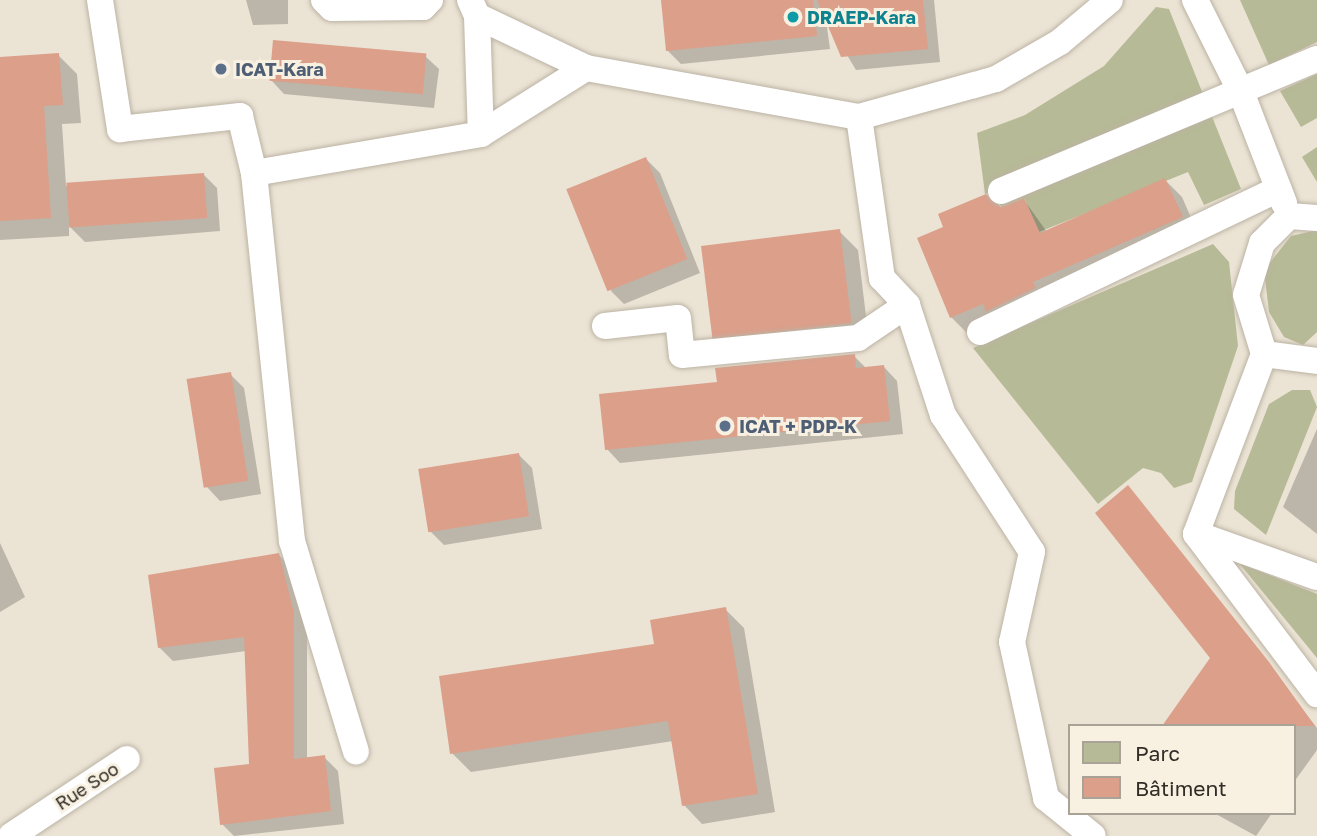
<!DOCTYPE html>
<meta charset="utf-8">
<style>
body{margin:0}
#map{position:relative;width:1317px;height:836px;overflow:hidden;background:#ebe3d4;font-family:"Golos Text",sans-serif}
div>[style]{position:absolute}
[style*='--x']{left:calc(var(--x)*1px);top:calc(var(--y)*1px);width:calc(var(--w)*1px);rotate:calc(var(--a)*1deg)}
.green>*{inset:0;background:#b7ba96}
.shadow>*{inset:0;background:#0003}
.building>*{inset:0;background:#dc9f8a;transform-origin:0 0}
.roads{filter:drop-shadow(0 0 2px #bbb3a4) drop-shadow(0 0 2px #bbb3a4)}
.lane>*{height:26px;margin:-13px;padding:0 13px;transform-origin:13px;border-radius:13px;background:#fff}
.dots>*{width:19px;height:19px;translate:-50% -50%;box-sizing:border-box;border:4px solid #f8f0e1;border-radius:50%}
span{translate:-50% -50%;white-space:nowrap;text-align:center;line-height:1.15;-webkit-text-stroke:6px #f8f0e1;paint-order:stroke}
.culture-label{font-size:18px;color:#0d838f;font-weight:700}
.left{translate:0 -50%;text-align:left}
.service-label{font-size:18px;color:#4e5e75;font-weight:700}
.street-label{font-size:18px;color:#302d27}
.legend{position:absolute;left:1068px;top:724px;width:228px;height:91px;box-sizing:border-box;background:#f8f0e1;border:2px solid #a8a297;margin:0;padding:9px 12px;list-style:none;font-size:21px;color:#302d27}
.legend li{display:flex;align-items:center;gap:14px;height:35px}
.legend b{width:35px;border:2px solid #a8a297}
</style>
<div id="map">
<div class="green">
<div style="clip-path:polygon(1240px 0,1317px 0,1317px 42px,1269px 65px)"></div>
<div style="clip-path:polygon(1156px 7px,1169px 9px,1241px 189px,1204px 205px,1188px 172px,1039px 232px,1024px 198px,1001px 207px,995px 191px,985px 194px,977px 133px,1025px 115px,1104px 66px)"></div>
<div style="clip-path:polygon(1317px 74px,1317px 118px,1301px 127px,1280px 91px)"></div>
<div style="clip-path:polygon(1317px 147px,1317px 182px,1302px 157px)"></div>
<div style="clip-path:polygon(1317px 230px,1317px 332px,1303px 345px,1284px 337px,1269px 312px,1264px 270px,1291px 236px)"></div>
<div style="clip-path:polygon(1213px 244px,1229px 262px,1238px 346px,1192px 482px,1174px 488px,1161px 473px,1143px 468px,1098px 504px,973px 348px)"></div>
<div style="clip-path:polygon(1292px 390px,1310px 390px,1317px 407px,1266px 535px,1234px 509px,1235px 491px,1269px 404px)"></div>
<div style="clip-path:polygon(1239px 563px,1317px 594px,1317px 658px)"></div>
</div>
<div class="shadow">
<div style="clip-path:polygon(246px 0,288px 0,288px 24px,253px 25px)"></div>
<div style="clip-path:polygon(662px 0,934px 0,940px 62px,856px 70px,826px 20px,830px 49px,681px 64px,667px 50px)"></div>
<div style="clip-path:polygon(58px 55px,77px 74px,81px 123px,62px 124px,66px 186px,204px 175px,217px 188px,220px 231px,85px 242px,69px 226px,69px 236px,0 240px,0 59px)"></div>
<div style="clip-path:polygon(425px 56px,439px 69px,434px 108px,284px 94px,271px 80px)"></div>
<div style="clip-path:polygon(646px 159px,660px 173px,700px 273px,624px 304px,611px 291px)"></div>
<div style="clip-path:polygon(1165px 180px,1182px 197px,1198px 234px,968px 334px,951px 317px,1001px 209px,1024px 200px,1047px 232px)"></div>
<div style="clip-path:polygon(839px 231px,858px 250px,869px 341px,732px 354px,713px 336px)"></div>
<div style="clip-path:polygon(854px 356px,867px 369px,884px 367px,897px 381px,903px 434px,620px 463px,607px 449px,719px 384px)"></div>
<div style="clip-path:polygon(230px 374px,244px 388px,261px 494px,220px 501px,207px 487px)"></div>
<div style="clip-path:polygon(1317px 429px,1317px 534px,1283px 507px)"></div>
<div style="clip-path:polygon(518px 454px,532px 468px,542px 529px,444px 545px,430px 531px)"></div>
<div style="clip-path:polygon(1128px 487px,1317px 728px,1317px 750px,1294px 782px,1294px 726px,1212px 657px)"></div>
<div style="clip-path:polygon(0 543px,25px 597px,0 612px)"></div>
<div style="clip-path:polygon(279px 555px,292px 568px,307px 628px,307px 759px,324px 757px,338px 771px,344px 824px,234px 836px,222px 824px,251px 766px,246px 651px,173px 661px,159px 647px)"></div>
<div style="clip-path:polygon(725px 609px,744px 628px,775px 812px,702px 824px,684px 805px,673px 741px,471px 772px,452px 753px)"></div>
<div style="clip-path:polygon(1214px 813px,1272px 813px,1256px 836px)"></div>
</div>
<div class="building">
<div style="clip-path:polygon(661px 0,813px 0,817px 36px,666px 51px)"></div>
<div style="clip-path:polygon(817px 0,923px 0,928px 49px,841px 57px)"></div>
<div style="left:273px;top:40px;width:154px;height:41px;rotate:5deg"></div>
<div style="clip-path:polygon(59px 53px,63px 105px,44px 106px,51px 218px,0 221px,0 57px)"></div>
<div style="left:646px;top:157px;width:110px;height:86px;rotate:68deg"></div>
<div style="left:204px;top:173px;width:45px;height:138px;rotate:86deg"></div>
<div style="clip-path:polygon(1165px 178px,1183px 217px,1033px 282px,1036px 288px,986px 312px,983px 304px,950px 318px,917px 238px,943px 227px,938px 214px,986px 194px,1001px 207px,1024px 198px,1040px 233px)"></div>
<div style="left:840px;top:229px;width:95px;height:140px;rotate:83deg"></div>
<div style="clip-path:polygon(855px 354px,856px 368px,884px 365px,890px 421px,605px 450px,599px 394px,717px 382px,715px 368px)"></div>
<div style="left:231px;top:372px;width:110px;height:45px;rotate:81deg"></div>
<div style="left:519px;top:453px;width:64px;height:102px;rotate:81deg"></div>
<div style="clip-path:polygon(1128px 485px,1269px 662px,1315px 726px,1162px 726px,1210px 658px,1095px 513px)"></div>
<div style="clip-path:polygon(279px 553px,294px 613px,294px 759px,325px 755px,331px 811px,220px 825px,214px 768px,249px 764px,244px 637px,158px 648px,148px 575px)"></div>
<div style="clip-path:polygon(726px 607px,758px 794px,682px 806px,668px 721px,450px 754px,439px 676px,654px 644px,650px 620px)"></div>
</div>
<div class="roads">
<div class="lane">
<div style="--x:100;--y:0;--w:131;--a:81.2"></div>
<div style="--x:120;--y:129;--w:121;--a:-6.2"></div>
<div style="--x:240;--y:116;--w:59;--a:76.2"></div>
<div style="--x:254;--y:173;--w:370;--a:84.1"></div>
<div style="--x:292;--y:541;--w:220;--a:73.1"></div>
<div style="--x:324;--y:0;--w:11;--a:45"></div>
<div style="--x:332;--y:8;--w:91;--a:-0.6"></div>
<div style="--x:423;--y:7;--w:10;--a:-45"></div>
<div style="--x:470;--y:0;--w:17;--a:66"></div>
<div style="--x:477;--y:16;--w:118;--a:88.1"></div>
<div style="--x:1195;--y:0;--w:103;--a:63.4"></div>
<div style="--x:1241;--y:92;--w:119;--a:68.8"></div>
<div style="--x:477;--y:16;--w:121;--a:25.5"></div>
<div style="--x:859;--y:117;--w:163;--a:81.9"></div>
<div style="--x:882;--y:278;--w:37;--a:47"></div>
<div style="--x:907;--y:305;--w:116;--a:71.9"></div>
<div style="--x:943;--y:415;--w:163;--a:57"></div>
<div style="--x:1032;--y:552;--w:92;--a:102.5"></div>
<div style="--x:1012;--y:642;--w:160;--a:77.7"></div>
<div style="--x:1046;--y:798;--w:60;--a:39"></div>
<div style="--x:254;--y:173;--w:230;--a:-9.7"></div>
<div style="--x:481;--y:134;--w:124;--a:-32.2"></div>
<div style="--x:586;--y:68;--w:277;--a:10.2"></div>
<div style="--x:859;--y:117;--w:142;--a:-15.5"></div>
<div style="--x:996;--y:79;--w:74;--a:-30"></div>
<div style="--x:1060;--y:42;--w:65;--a:-40"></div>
<div style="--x:1001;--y:191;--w:342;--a:-22.7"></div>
<div style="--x:1317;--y:218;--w:28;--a:-176"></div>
<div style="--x:1289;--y:216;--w:38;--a:135"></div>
<div style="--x:1262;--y:243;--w:54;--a:107.1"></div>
<div style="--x:1246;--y:295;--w:62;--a:73"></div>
<div style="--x:1264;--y:354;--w:53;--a:7.5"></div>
<div style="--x:605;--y:326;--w:73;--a:-6.3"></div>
<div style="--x:678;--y:318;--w:37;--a:84"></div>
<div style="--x:682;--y:355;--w:177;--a:-5.5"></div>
<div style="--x:858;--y:338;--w:59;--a:-34"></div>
<div style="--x:980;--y:332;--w:331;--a:-25.6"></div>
<div style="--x:1264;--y:354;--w:192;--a:110.7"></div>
<div style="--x:1196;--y:534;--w:201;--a:52.9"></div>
<div style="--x:1196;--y:534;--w:128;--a:19.6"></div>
<div style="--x:11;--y:836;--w:139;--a:-33.6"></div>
</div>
</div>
<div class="dots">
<div style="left:793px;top:17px;background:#0f9aa8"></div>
<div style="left:221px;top:69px;background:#5c6f8a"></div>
<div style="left:725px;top:426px;background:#5c6f8a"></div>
</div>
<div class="culture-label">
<span class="left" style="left:807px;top:17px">DRAEP-Kara</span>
</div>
<div class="service-label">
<span class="left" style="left:235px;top:69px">ICAT-Kara</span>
<span class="left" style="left:739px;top:426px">ICAT + PDP-K</span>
</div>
<div class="street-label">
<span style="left:87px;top:786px;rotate:-33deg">Rue Soo</span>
</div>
<ul class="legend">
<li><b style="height:19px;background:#b7ba96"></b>Parc</li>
<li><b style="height:19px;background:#dc9f8a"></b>Bâtiment</li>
</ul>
</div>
